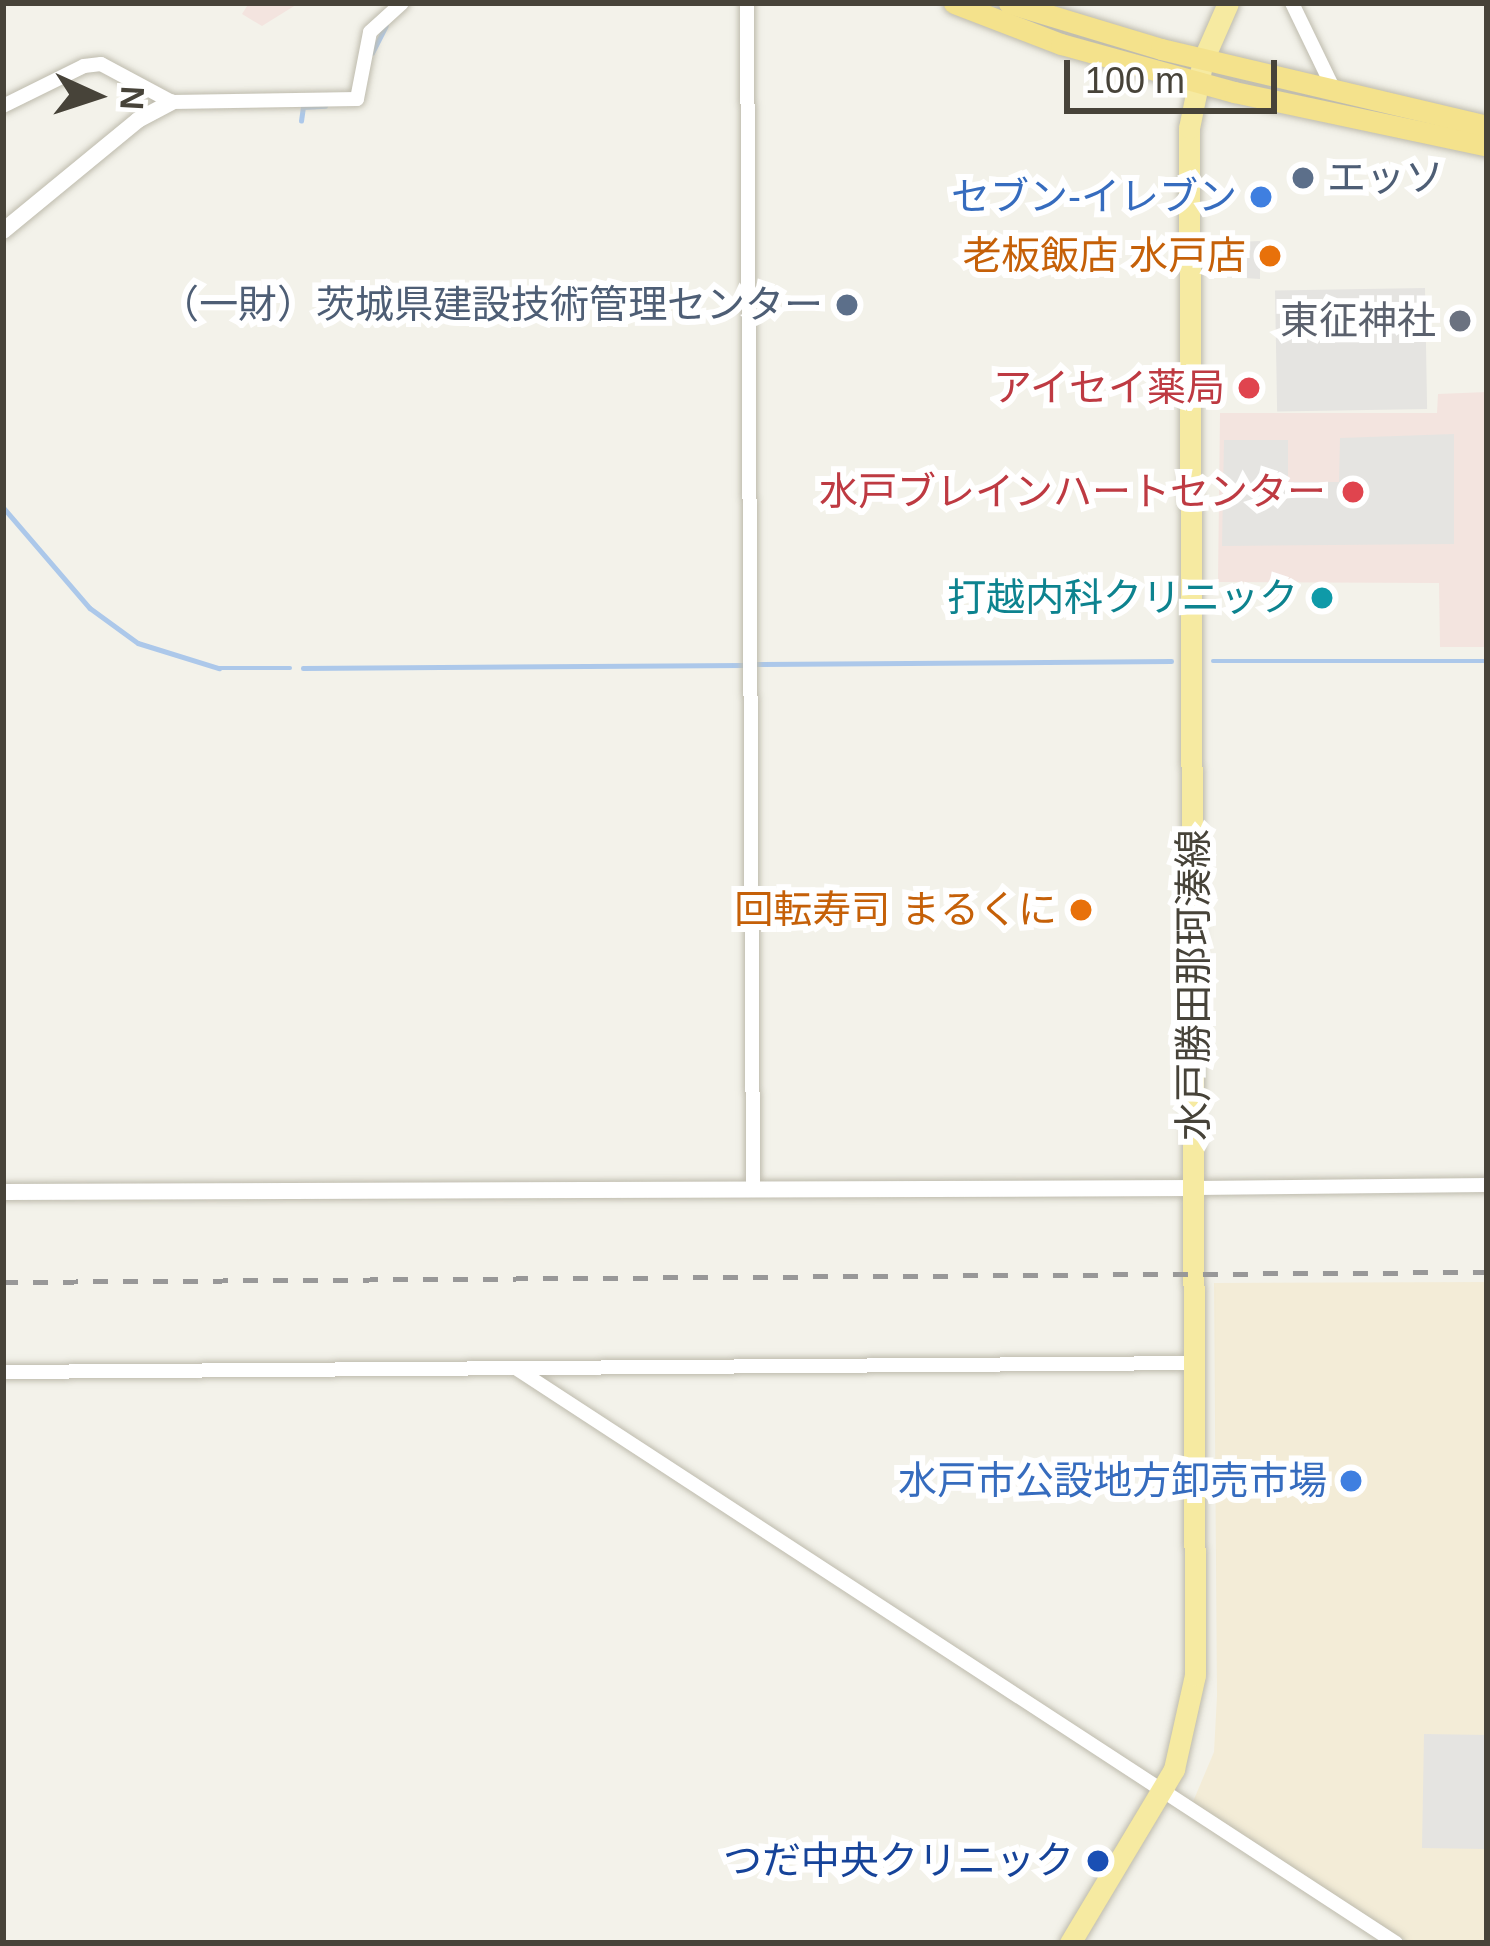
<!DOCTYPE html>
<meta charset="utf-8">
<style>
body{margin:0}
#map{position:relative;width:1490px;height:1946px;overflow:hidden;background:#f3f2ea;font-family:Helvetica,"Noto Sans JP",sans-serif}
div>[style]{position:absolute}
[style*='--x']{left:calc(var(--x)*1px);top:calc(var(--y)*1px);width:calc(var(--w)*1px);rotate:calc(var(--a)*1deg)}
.commercial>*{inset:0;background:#f3ecd7}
.medical>*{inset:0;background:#f3e4df}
.parking>*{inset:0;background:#e5e4e1;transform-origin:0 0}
.stream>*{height:4.5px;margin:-2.25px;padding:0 2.25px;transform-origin:2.25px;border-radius:2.25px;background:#acc8ea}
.roads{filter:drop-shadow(0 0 3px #bebbad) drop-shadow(0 0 3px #bebbad)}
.minor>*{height:14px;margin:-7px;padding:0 7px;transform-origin:7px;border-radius:7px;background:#fff}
.tertiary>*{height:16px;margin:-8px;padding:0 8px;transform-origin:8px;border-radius:8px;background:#fff}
.primary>*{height:21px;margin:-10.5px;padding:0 10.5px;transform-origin:10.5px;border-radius:10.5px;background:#f6eaa1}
.trunk>*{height:21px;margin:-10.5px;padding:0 10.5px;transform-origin:10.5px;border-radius:10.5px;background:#f4e28c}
.rail>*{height:4.5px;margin-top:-2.25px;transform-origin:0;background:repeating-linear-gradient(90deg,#989898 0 15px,transparent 0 30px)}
.dots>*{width:33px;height:33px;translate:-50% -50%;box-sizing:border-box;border:6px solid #fff;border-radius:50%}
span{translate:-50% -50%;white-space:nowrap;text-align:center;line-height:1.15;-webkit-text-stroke:12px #fff;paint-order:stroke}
.service-label{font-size:39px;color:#4e5e75}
.left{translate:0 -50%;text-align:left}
.right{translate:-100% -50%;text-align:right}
.shop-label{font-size:39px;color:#366cbe}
.food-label{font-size:39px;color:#c56008}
.worship-label{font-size:39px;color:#5b616d}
.health-label{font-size:39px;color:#be3a42}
.culture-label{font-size:39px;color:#0d838f}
.street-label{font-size:39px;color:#474339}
.transit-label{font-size:39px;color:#164399}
.frame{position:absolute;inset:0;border:6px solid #474339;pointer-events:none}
.north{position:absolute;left:36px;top:36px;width:120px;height:120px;-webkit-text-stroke:9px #fff;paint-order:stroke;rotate:93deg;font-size:33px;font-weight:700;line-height:48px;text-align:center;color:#474339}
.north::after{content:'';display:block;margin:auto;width:42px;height:54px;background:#474339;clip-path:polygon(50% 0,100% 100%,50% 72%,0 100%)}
.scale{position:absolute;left:1064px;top:60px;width:213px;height:54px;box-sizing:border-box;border:6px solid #474339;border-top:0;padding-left:15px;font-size:36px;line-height:42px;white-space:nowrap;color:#474339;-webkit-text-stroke:9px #fff;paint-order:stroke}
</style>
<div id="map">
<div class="commercial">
<div style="clip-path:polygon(1487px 1282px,1487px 1943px,1410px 1943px,1192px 1804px,1214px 1752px,1217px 1696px,1214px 1283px)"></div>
</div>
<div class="medical">
<div style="clip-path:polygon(249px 3px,299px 3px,262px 26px,242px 14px)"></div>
<div style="clip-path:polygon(1487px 392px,1487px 647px,1440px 647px,1439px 583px,1218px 582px,1220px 413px,1437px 413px,1438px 394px)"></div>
</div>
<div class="parking">
<div style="clip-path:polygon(1260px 241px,1260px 279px,1213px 276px,1214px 243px)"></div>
<div style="left:1425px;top:288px;width:121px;height:150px;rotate:89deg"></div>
<div style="clip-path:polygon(1454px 434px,1454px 544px,1222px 546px,1224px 440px,1288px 440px,1288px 482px,1339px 482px,1340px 438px)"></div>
<div style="left:1424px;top:1734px;width:63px;height:114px;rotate:1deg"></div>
</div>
<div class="stream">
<div style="--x:372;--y:53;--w:30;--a:-63"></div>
<div style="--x:301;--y:121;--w:14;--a:-82"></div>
<div style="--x:303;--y:107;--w:22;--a:-3"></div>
<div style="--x:3;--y:507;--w:133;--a:49.3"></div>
<div style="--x:90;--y:608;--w:59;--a:36.1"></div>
<div style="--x:138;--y:643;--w:85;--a:17.2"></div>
<div style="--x:219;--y:668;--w:71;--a:0"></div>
<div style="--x:1213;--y:661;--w:274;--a:0"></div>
<div style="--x:756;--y:664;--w:415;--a:-0.4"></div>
<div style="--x:303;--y:668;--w:441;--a:-0.4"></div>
</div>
<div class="roads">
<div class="minor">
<div style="--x:747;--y:3;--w:1186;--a:89.71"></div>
<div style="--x:1292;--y:3;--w:97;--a:64.2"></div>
<div style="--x:3;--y:106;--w:90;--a:-26.3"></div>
<div style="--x:84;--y:66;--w:17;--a:-7"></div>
<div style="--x:101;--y:64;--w:81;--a:28.2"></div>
<div style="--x:172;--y:102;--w:185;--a:-0.9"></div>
<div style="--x:357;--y:99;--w:68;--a:-79"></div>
<div style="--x:370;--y:32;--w:43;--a:-42.2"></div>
<div style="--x:1195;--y:1188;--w:292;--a:-0.6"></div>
<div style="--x:517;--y:1369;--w:1050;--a:33.15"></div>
<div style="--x:3;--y:1372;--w:1193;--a:-0.43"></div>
</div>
<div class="tertiary">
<div style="--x:3;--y:231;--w:175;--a:-39.4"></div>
<div style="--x:138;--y:120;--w:38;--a:-28"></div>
<div style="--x:3;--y:1192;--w:1192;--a:-0.19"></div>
</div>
<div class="primary">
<div style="--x:1070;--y:1943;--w:203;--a:-59.1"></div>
<div style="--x:1174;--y:1769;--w:96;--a:-77.4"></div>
<div style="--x:1195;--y:1675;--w:1547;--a:-90.22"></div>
<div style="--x:1189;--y:128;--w:69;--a:-78.4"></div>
<div style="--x:1203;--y:60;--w:62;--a:-66.3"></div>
</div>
<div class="trunk">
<div style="--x:954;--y:3;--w:115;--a:21"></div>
<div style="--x:1061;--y:44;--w:180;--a:15.5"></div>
<div style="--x:1234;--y:92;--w:259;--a:12"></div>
<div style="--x:1009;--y:3;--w:159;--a:16.8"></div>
<div style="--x:1161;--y:49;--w:335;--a:13.3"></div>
</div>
</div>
<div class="rail">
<div style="--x:3;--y:1282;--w:1484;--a:-0.39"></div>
</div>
<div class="dots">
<div style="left:1303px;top:178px;background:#5c6f8a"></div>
<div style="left:1261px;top:197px;background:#3f7fe0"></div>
<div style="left:1270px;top:256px;background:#e8710a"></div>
<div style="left:847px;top:305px;background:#5c6f8a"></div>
<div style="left:1460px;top:321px;background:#6b7280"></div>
<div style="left:1249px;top:388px;background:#e0444e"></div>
<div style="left:1353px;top:492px;background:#e0444e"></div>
<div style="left:1322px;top:598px;background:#0f9aa8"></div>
<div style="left:1081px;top:910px;background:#e8710a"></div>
<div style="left:1351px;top:1481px;background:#3f7fe0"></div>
<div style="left:1098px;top:1861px;background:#1a4fb4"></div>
</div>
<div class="service-label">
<span class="left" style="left:1327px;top:178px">エッソ</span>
<span class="right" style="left:823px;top:305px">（一財）茨城県建設技術管理センター</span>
</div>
<div class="shop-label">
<span class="right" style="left:1237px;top:197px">セブン-イレブン</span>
<span class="right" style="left:1327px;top:1481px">水戸市公設地方卸売市場</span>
</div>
<div class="food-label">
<span class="right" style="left:1246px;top:256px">老板飯店 水戸店</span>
<span class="right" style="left:1057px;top:910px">回転寿司 まるくに</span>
</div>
<div class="worship-label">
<span class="right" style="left:1436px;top:321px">東征神社</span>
</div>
<div class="health-label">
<span class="right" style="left:1225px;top:388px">アイセイ薬局</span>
<span class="right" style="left:1326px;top:492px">水戸ブレインハートセンター</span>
</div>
<div class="culture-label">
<span class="right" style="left:1298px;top:598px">打越内科クリニック</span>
</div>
<div class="street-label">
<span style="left:1194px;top:985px;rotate:-90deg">水戸勝田那珂湊線</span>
</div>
<div class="transit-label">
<span class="right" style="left:1074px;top:1861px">つだ中央クリニック</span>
</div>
<div class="frame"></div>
<div class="north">N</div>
<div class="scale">100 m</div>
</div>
